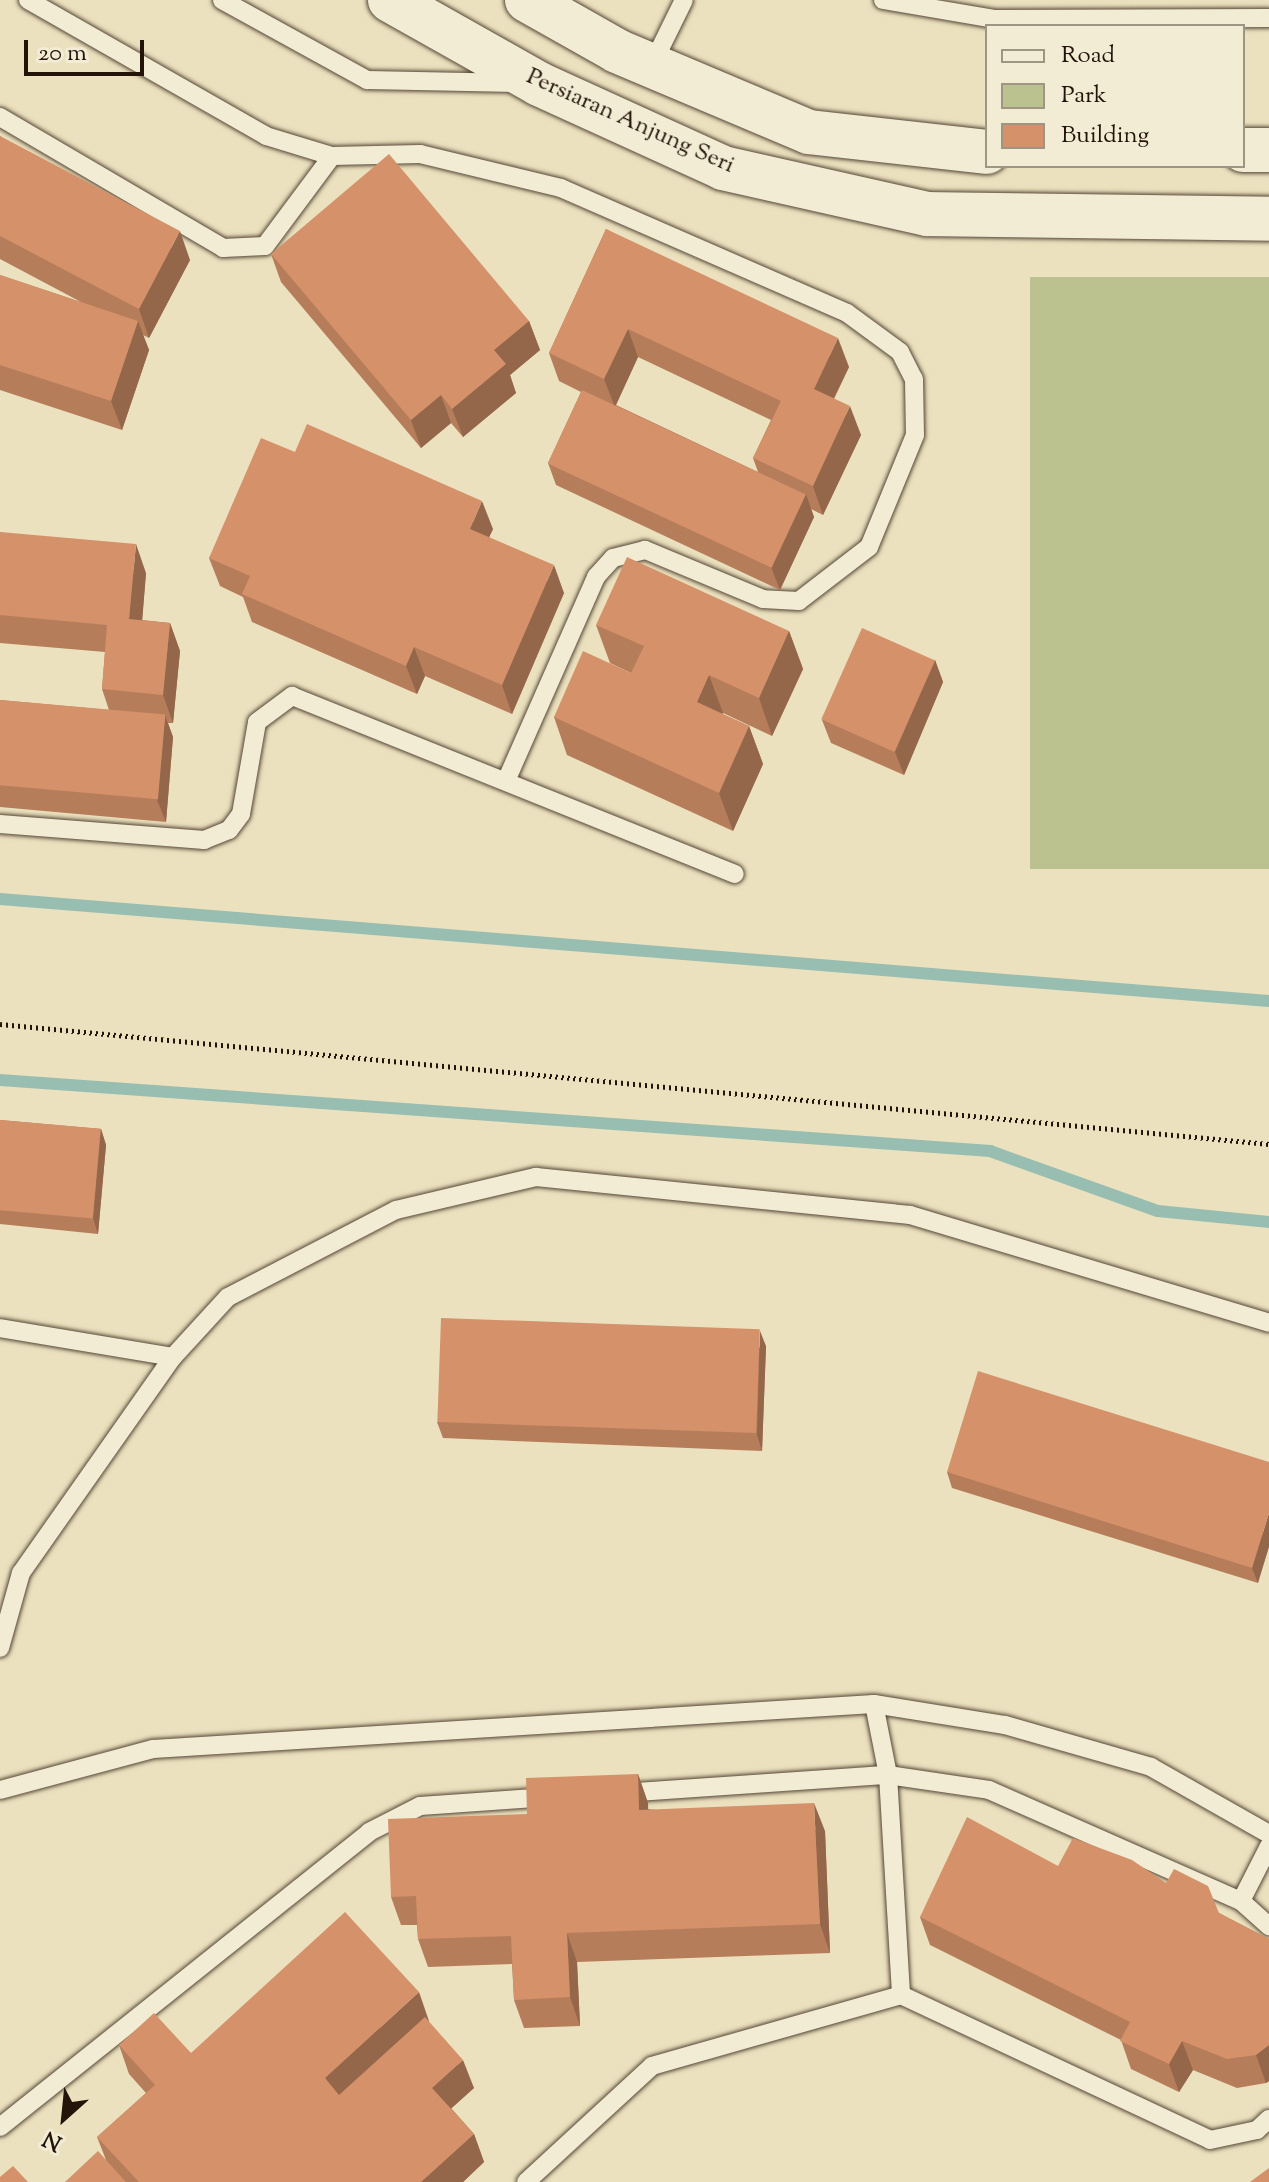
<!DOCTYPE html>
<style>
body{margin:0}
#map{position:relative;width:1269px;height:2182px;overflow:hidden;background:#ebe1be;font-family:"Sorts Mill Goudy",serif}
div>[style]{position:absolute}
[style*='--x']{left:calc(var(--x)*1px);top:calc(var(--y)*1px);width:calc(var(--w)*1px);rotate:calc(var(--a)*1deg)}
.green>*{inset:0;background:#bbc28f;transform-origin:0 0}
.stream>*{height:12px;margin:-6px;padding:0 6px;transform-origin:6px;border-radius:6px;background:#98beb1}
.path>*{height:5px;margin-top:-2.5px;transform-origin:0;background:repeating-linear-gradient(90deg,#231308 0 2px,transparent 0 6px)}
.roads{filter:drop-shadow(0 0 2px #554636) drop-shadow(0 0 2px #554636)}
.lane>*{height:18px;margin:-9px;padding:0 9px;transform-origin:9px;border-radius:9px;background:#f2ecd5}
.secondary>*{height:44px;margin:-22px;padding:0 22px;transform-origin:22px;border-radius:22px;background:#f2ecd5}
.wall>*{inset:0;background:#b67d5b}
.shaded-wall>*{inset:0;background:#94664a}
.building>*{inset:0;background:#d4916a;transform-origin:0 0}
span{translate:-50% -50%;white-space:nowrap;text-align:center;line-height:1.15;-webkit-text-stroke:8px #f2ecd5;paint-order:stroke}
.street-label{font-size:24px;color:#231308}
.legend{position:absolute;left:985px;top:24px;width:260px;height:144px;box-sizing:border-box;background:#f2ecd5;border:2px solid #9f9583;margin:0;padding:10px 14px;list-style:none;font-size:24px;color:#231308}
.legend li{display:flex;align-items:center;gap:16px;height:40px}
.legend b{width:40px;border:2px solid #9f9583}
.north{position:absolute;left:24px;top:2078px;width:80px;height:80px;-webkit-text-stroke:6px #f2ecd5;paint-order:stroke;rotate:207deg;font-size:22px;font-weight:700;line-height:32px;text-align:center;color:#231308}
.north::after{content:'';display:block;margin:auto;width:28px;height:36px;background:#231308;clip-path:polygon(50% 0,100% 100%,50% 72%,0 100%)}
.scale{position:absolute;left:24px;top:40px;width:120px;height:36px;box-sizing:border-box;border:4px solid #231308;border-top:0;padding-left:10px;font-size:24px;line-height:28px;white-space:nowrap;color:#231308;-webkit-text-stroke:6px #f2ecd5;paint-order:stroke}
</style>
<div id="map">
<div class="green">
<div style="left:1030px;top:277px;width:239px;height:592px"></div>
</div>
<div class="stream">
<div style="--x:0;--y:899;--w:1273;--a:4.6"></div>
<div style="--x:0;--y:1080;--w:993;--a:4.1"></div>
<div style="--x:990;--y:1151;--w:178;--a:19.7"></div>
<div style="--x:1158;--y:1211;--w:112;--a:5.7"></div>
</div>
<div class="path">
<div style="--x:0;--y:1024;--w:1275;--a:5.4"></div>
</div>
<div class="roads">
<div class="lane">
<div style="--x:28;--y:0;--w:274;--a:29.7"></div>
<div style="--x:266;--y:136;--w:69;--a:16.9"></div>
<div style="--x:332;--y:156;--w:88;--a:-1.3"></div>
<div style="--x:420;--y:154;--w:145;--a:13.6"></div>
<div style="--x:561;--y:188;--w:312;--a:23.6"></div>
<div style="--x:847;--y:313;--w:66;--a:36.3"></div>
<div style="--x:900;--y:352;--w:30;--a:63"></div>
<div style="--x:914;--y:379;--w:56;--a:89"></div>
<div style="--x:915;--y:435;--w:121;--a:112.3"></div>
<div style="--x:869;--y:547;--w:88;--a:142.4"></div>
<div style="--x:799;--y:601;--w:36;--a:-177"></div>
<div style="--x:763;--y:599;--w:128;--a:-157.4"></div>
<div style="--x:645;--y:550;--w:33;--a:166"></div>
<div style="--x:613;--y:558;--w:25;--a:132"></div>
<div style="--x:596;--y:577;--w:221;--a:113.8"></div>
<div style="--x:222;--y:0;--w:166;--a:28.9"></div>
<div style="--x:367;--y:80;--w:150;--a:1.1"></div>
<div style="--x:883;--y:0;--w:114;--a:9.6"></div>
<div style="--x:995;--y:19;--w:274;--a:-0.2"></div>
<div style="--x:652;--y:65;--w:72;--a:-63.8"></div>
<div style="--x:0;--y:117;--w:259;--a:30.4"></div>
<div style="--x:223;--y:248;--w:42;--a:-2.7"></div>
<div style="--x:265;--y:246;--w:112;--a:-53.3"></div>
<div style="--x:0;--y:824;--w:205;--a:4.5"></div>
<div style="--x:204;--y:840;--w:27;--a:-22"></div>
<div style="--x:229;--y:830;--w:20;--a:-53"></div>
<div style="--x:241;--y:814;--w:93;--a:-80.1"></div>
<div style="--x:257;--y:722;--w:44;--a:-36.6"></div>
<div style="--x:292;--y:696;--w:477;--a:21.9"></div>
<div style="--x:0;--y:1328;--w:175;--a:9.5"></div>
<div style="--x:0;--y:1648;--w:78;--a:-74.4"></div>
<div style="--x:21;--y:1573;--w:264;--a:-54.9"></div>
<div style="--x:173;--y:1357;--w:81;--a:-47.5"></div>
<div style="--x:228;--y:1297;--w:189;--a:-27.4"></div>
<div style="--x:396;--y:1210;--w:144;--a:-13.3"></div>
<div style="--x:536;--y:1177;--w:376;--a:5.8"></div>
<div style="--x:910;--y:1215;--w:375;--a:16.7"></div>
<div style="--x:874;--y:1704;--w:72;--a:78.8"></div>
<div style="--x:888;--y:1775;--w:220;--a:86.6"></div>
<div style="--x:901;--y:1995;--w:341;--a:25.1"></div>
<div style="--x:1210;--y:2140;--w:48;--a:-12"></div>
<div style="--x:1257;--y:2130;--w:16;--a:-43"></div>
<div style="--x:0;--y:1790;--w:158;--a:-15"></div>
<div style="--x:153;--y:1749;--w:722;--a:-3.57"></div>
<div style="--x:874;--y:1704;--w:133;--a:9.1"></div>
<div style="--x:1005;--y:1725;--w:152;--a:16"></div>
<div style="--x:1151;--y:1767;--w:136;--a:29.6"></div>
<div style="--x:622;--y:1793;--w:267;--a:-3.9"></div>
<div style="--x:888;--y:1775;--w:102;--a:8.4"></div>
<div style="--x:989;--y:1790;--w:275;--a:23.8"></div>
<div style="--x:1241;--y:1901;--w:38;--a:42"></div>
<div style="--x:1241;--y:1901;--w:62;--a:-63"></div>
<div style="--x:0;--y:2127;--w:472;--a:-38.6"></div>
<div style="--x:369;--y:1832;--w:57;--a:-27"></div>
<div style="--x:420;--y:1806;--w:129;--a:-4"></div>
<div style="--x:526;--y:2182;--w:171;--a:-42.6"></div>
<div style="--x:652;--y:2066;--w:259;--a:-15.9"></div>
</div>
<div class="secondary">
<div style="--x:390;--y:0;--w:171;--a:29.4"></div>
<div style="--x:539;--y:84;--w:202;--a:24.5"></div>
<div style="--x:723;--y:168;--w:209;--a:12.7"></div>
<div style="--x:927;--y:214;--w:342;--a:0.8"></div>
<div style="--x:527;--y:0;--w:103;--a:29.5"></div>
<div style="--x:617;--y:51;--w:208;--a:22.9"></div>
<div style="--x:809;--y:132;--w:179;--a:6.4"></div>
<div style="--x:1243;--y:150;--w:26;--a:0"></div>
</div>
</div>
<div class="wall">
<div style="clip-path:polygon(0 136px,190px 260px,149px 338px,143px 335px,149px 350px,122px 430px,0 390px,0 275px,81px 302px,0 259px)"></div>
<div style="clip-path:polygon(evenodd,606px 229px,849px 367px,834px 399px,861px 435px,823px 515px,811px 509px,814px 517px,780px 590px,556px 485px,548px 463px,581px 392px,559px 381px,549px 353px,606px 229px,638px 357px,771px 420px,753px 458px,758px 472px,616px 405px,638px 357px)"></div>
<div style="clip-path:polygon(271px 254px,529px 321px,540px 350px,510px 375px,516px 393px,463px 437px,451px 423px,421px 448px,281px 282px)"></div>
<div style="clip-path:polygon(295px 452px,493px 529px,489px 537px,564px 593px,512px 714px,425px 676px,417px 694px,252px 622px,243px 597px,220px 586px,209px 558px)"></div>
<div style="clip-path:polygon(0 532px,146px 573px,142px 620px,170px 623px,180px 651px,173px 723px,168px 723px,173px 737px,166px 822px,0 807px,0 700px,109px 710px,102px 689px,105px 652px,0 643px)"></div>
<div style="clip-path:polygon(596px 625px,789px 631px,803px 669px,772px 736px,723px 713px,722px 714px,749px 726px,763px 764px,733px 831px,567px 755px,554px 717px,631px 673px,610px 663px)"></div>
<div style="clip-path:polygon(935px 660px,943px 682px,904px 775px,831px 743px,822px 720px)"></div>
<div style="clip-path:polygon(0 1120px,101px 1129px,106px 1145px,98px 1234px,0 1224px)"></div>
<div style="clip-path:polygon(766px 1346px,762px 1451px,443px 1438px,437px 1422px)"></div>
<div style="clip-path:polygon(1269px 1462px,1258px 1583px,952px 1488px,947px 1472px)"></div>
<div style="clip-path:polygon(638px 1774px,648px 1803px,648px 1809px,825px 1831px,830px 1953px,577px 1962px,580px 2026px,524px 2028px,514px 2000px,512px 1964px,428px 1967px,418px 1939px,417px 1925px,401px 1925px,391px 1897px,527px 1814px)"></div>
<div style="clip-path:polygon(1058px 1866px,1166px 1883px,1219px 1913px,1269px 1939px,1269px 2081px,1266px 2083px,1237px 2088px,1193px 2070px,1179px 2092px,1131px 2069px,1121px 2040px,930px 1945px,920px 1917px)"></div>
<div style="clip-path:polygon(428px 2021px,474px 2088px,451px 2108px,474px 2134px,484px 2162px,463px 2182px,65px 2182px,106px 2160px,97px 2137px,146px 2093px,129px 2074px,119px 2045px,191px 2053px,429px 2021px)"></div>
</div>
<div class="shaded-wall">
<div style="clip-path:polygon(180px 231px,190px 260px,149px 338px,139px 309px)"></div>
<div style="clip-path:polygon(138px 321px,149px 350px,122px 430px,111px 401px)"></div>
<div style="clip-path:polygon(529px 321px,540px 350px,510px 375px,516px 393px,463px 437px,452px 409px,494px 350px)"></div>
<div style="clip-path:polygon(628px 329px,638px 357px,615px 407px,604px 379px)"></div>
<div style="clip-path:polygon(838px 338px,849px 367px,824px 418px,814px 389px)"></div>
<div style="clip-path:polygon(441px 395px,451px 423px,421px 448px,411px 420px)"></div>
<div style="clip-path:polygon(850px 406px,861px 435px,823px 515px,813px 486px)"></div>
<div style="clip-path:polygon(806px 494px,814px 517px,780px 590px,771px 567px)"></div>
<div style="clip-path:polygon(482px 501px,493px 529px,480px 557px,470px 529px)"></div>
<div style="clip-path:polygon(136px 544px,146px 573px,140px 648px,129px 619px)"></div>
<div style="clip-path:polygon(554px 565px,564px 593px,512px 714px,502px 685px)"></div>
<div style="clip-path:polygon(170px 623px,180px 651px,173px 723px,163px 695px)"></div>
<div style="clip-path:polygon(789px 631px,803px 669px,772px 736px,759px 698px)"></div>
<div style="clip-path:polygon(414px 647px,425px 676px,417px 694px,406px 666px)"></div>
<div style="clip-path:polygon(935px 660px,943px 682px,904px 775px,895px 752px)"></div>
<div style="clip-path:polygon(709px 675px,723px 713px,710px 740px,697px 702px)"></div>
<div style="clip-path:polygon(165px 715px,173px 737px,166px 822px,157px 800px)"></div>
<div style="clip-path:polygon(749px 726px,763px 764px,733px 831px,719px 793px)"></div>
<div style="clip-path:polygon(101px 1129px,106px 1145px,98px 1234px,93px 1218px)"></div>
<div style="clip-path:polygon(760px 1331px,766px 1346px,762px 1451px,757px 1435px)"></div>
<div style="clip-path:polygon(1269px 1513px,1269px 1547px,1258px 1583px,1252px 1568px)"></div>
<div style="clip-path:polygon(638px 1774px,648px 1803px,649px 1838px,639px 1810px)"></div>
<div style="clip-path:polygon(814px 1803px,825px 1831px,830px 1953px,820px 1924px)"></div>
<div style="clip-path:polygon(567px 1933px,577px 1962px,580px 2026px,570px 1997px)"></div>
<div style="clip-path:polygon(419px 1992px,429px 2021px,335px 2107px,325px 2078px)"></div>
<div style="clip-path:polygon(1182px 2041px,1193px 2070px,1179px 2092px,1169px 2064px)"></div>
<div style="clip-path:polygon(1269px 2045px,1269px 2081px,1266px 2083px,1256px 2055px)"></div>
<div style="clip-path:polygon(463px 2060px,474px 2088px,443px 2116px,432px 2088px)"></div>
<div style="clip-path:polygon(474px 2134px,484px 2162px,463px 2182px,421px 2182px)"></div>
</div>
<div class="building">
<div style="clip-path:polygon(0 136px,180px 231px,139px 309px,0 236px)"></div>
<div style="clip-path:polygon(389px 154px,529px 321px,494px 350px,506px 364px,452px 409px,441px 395px,411px 420px,271px 254px)"></div>
<div style="clip-path:polygon(606px 229px,838px 338px,814px 389px,850px 406px,813px 486px,753px 458px,781px 401px,628px 329px,604px 379px,549px 353px)"></div>
<div style="clip-path:polygon(0 275px,138px 321px,111px 401px,0 365px)"></div>
<div style="left:582px;top:390px;width:247px;height:81px;rotate:25deg"></div>
<div style="clip-path:polygon(307px 424px,482px 501px,470px 529px,554px 565px,502px 685px,414px 647px,406px 666px,242px 594px,250px 576px,209px 558px,261px 438px,295px 452px)"></div>
<div style="clip-path:polygon(0 532px,136px 544px,129px 619px,170px 623px,163px 695px,102px 689px,107px 625px,0 615px)"></div>
<div style="clip-path:polygon(627px 557px,789px 631px,759px 698px,709px 675px,697px 702px,749px 726px,719px 793px,554px 717px,583px 651px,631px 673px,644px 646px,596px 625px)"></div>
<div style="left:862px;top:628px;width:80px;height:100px;rotate:24deg"></div>
<div style="left:0;top:700px;width:166px;height:85px;rotate:5deg"></div>
<div style="left:0;top:1120px;width:101px;height:90px;rotate:5deg"></div>
<div style="left:441px;top:1318px;width:319px;height:104px;rotate:2deg"></div>
<div style="clip-path:polygon(978px 1371px,1269px 1462px,1269px 1513px,1252px 1568px,947px 1472px)"></div>
<div style="clip-path:polygon(638px 1774px,639px 1810px,814px 1803px,820px 1924px,567px 1933px,570px 1997px,514px 2000px,511px 1936px,418px 1939px,416px 1896px,391px 1897px,388px 1819px,527px 1814px,526px 1778px)"></div>
<div style="clip-path:polygon(967px 1817px,1058px 1866px,1073px 1838px,1132px 1860px,1166px 1883px,1174px 1869px,1208px 1886px,1219px 1913px,1269px 1939px,1269px 2045px,1256px 2055px,1227px 2059px,1182px 2041px,1169px 2064px,1120px 2041px,1130px 2022px,920px 1917px)"></div>
<div style="clip-path:polygon(345px 1912px,419px 1992px,325px 2078px,339px 2095px,425px 2017px,463px 2060px,432px 2088px,474px 2134px,421px 2182px,139px 2182px,97px 2137px,155px 2085px,119px 2045px,154px 2013px,191px 2053px)"></div>
<div style="clip-path:polygon(98px 2151px,126px 2182px,65px 2182px)"></div>
<div style="clip-path:polygon(13px 2166px,28px 2182px,0 2182px,0 2177px)"></div>
<div style="clip-path:polygon(1269px 2168px,1269px 2182px,1250px 2182px)"></div>
</div>
<div class="street-label">
<span style="left:630px;top:122px;rotate:24deg">Persiaran Anjung Seri</span>
</div>
<ul class="legend">
<li><b style="height:10px;background:#f2ecd5"></b>Road</li>
<li><b style="height:22px;background:#bbc28f"></b>Park</li>
<li><b style="height:22px;background:#d4916a"></b>Building</li>
</ul>
<div class="north">N</div>
<div class="scale">20 m</div>
</div>
